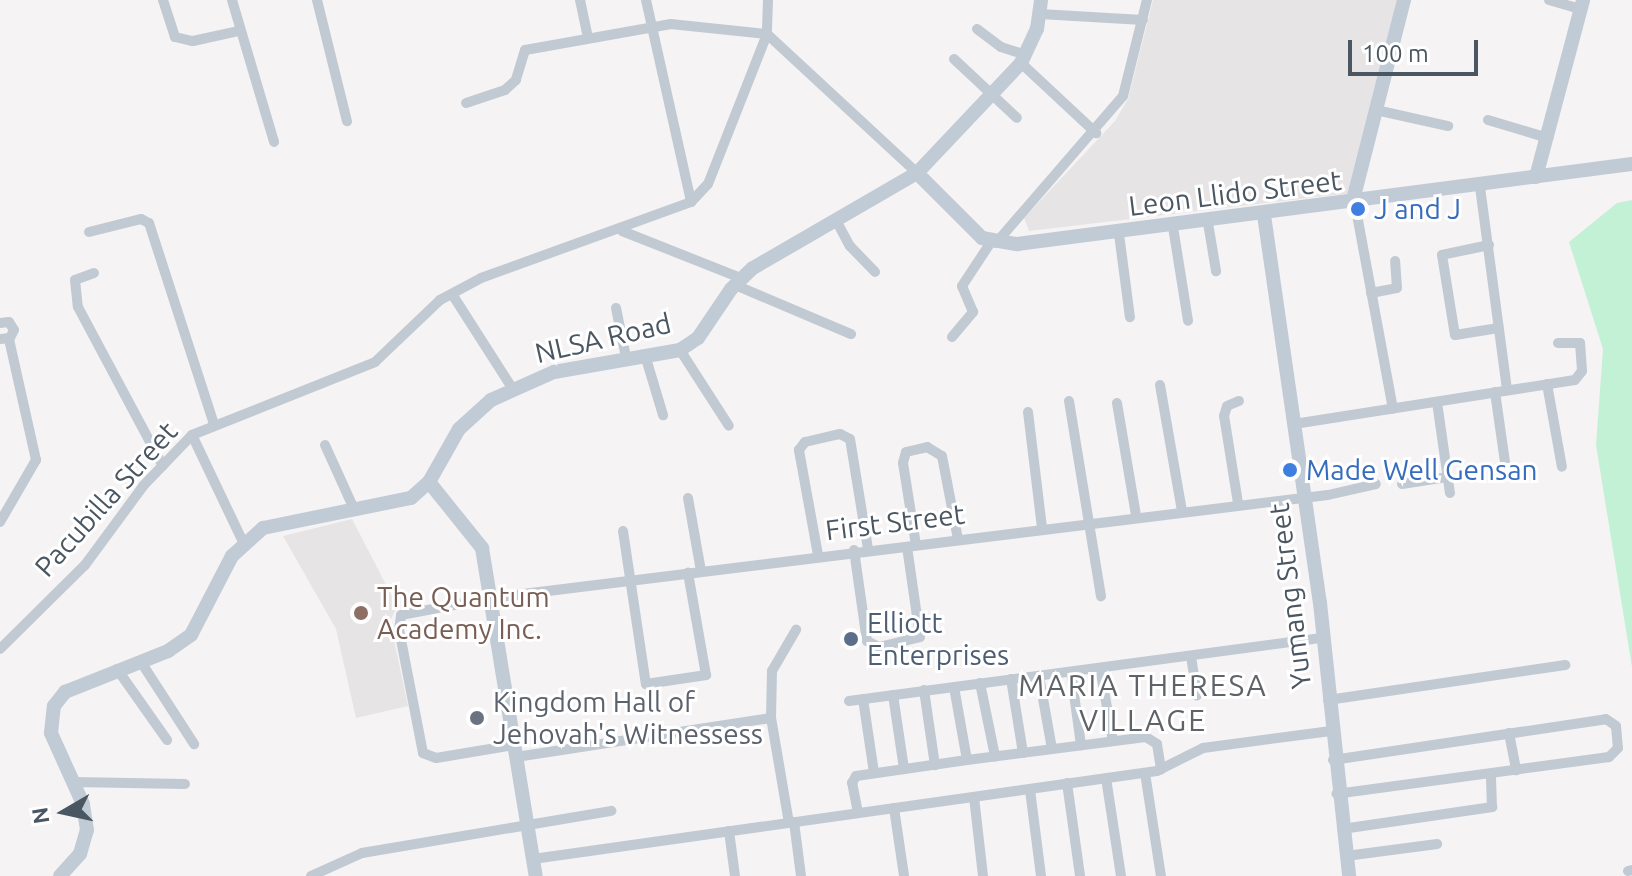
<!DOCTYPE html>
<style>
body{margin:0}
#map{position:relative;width:1632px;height:876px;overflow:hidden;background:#f5f3f3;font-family:Ubuntu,sans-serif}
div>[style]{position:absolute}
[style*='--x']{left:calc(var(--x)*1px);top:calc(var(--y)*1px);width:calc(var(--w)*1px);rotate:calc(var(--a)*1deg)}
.education>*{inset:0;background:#e6e4e5}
.green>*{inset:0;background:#c3f1d5}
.street>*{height:10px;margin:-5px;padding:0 5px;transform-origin:5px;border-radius:5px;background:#c1cad2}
.secondary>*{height:14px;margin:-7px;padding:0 7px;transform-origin:7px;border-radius:7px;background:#c1cbd6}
.dots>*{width:22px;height:22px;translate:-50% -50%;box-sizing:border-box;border:4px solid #fff;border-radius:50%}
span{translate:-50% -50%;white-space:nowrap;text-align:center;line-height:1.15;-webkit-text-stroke:6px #fff;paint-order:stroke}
.street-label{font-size:28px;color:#4a5661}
.shop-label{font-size:28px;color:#366cbe}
.left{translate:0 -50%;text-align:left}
.education-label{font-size:28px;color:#785e54}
.service-label{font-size:28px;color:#4e5e75}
.worship-label{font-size:28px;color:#5b616d}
.neighbourhood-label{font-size:30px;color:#5f6368;letter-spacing:2px}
.north{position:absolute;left:24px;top:772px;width:80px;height:80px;-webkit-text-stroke:6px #fff;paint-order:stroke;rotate:261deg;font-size:22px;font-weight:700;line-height:32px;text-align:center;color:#4a5661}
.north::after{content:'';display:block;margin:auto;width:28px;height:36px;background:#4a5661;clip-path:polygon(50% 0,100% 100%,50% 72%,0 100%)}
.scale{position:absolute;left:1348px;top:40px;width:130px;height:36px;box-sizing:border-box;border:4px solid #4a5661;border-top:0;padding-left:10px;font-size:24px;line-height:28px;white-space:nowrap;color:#4a5661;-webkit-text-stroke:6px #fff;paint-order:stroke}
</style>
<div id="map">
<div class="education">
<div style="clip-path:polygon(1153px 0,1397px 0,1351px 193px,1029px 231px,1024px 218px,1115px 121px,1128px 99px)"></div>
<div style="clip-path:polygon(352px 519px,397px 606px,390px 621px,408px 706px,356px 718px,336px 629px,283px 536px)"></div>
</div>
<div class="green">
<div style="clip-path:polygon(1632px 200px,1632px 667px,1596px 445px,1603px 349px,1569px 242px,1617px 203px)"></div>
</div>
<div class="street">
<div style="--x:163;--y:0;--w:39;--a:72"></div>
<div style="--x:175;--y:37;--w:18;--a:13"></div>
<div style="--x:193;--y:41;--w:46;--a:-12.5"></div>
<div style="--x:232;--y:0;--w:148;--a:73.5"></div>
<div style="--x:317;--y:0;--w:125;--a:76.1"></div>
<div style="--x:580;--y:0;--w:38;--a:78"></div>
<div style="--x:646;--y:0;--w:207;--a:77.4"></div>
<div style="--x:768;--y:0;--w:34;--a:92"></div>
<div style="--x:767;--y:34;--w:205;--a:42.8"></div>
<div style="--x:1549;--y:0;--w:33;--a:16"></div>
<div style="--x:1040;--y:14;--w:103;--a:3.3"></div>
<div style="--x:977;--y:29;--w:30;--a:37"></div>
<div style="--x:1001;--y:47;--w:26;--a:18"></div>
<div style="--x:954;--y:59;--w:86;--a:43.1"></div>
<div style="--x:1021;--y:63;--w:103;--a:43"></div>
<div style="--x:1376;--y:110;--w:74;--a:12.5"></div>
<div style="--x:1488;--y:120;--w:63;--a:16.7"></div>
<div style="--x:1480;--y:187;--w:205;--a:82.4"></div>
<div style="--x:1355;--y:204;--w:208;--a:79.5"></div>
<div style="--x:837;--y:222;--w:27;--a:62"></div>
<div style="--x:850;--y:246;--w:36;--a:46"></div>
<div style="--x:1208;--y:223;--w:49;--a:80.5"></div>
<div style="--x:1173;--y:227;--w:95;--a:80.9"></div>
<div style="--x:622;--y:231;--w:128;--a:21.6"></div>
<div style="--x:89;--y:232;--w:54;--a:-14"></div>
<div style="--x:141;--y:219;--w:9;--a:27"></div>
<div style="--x:149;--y:223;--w:211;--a:72.1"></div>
<div style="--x:1119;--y:234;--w:84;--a:82.5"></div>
<div style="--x:996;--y:243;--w:194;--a:-49.2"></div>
<div style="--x:1123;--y:96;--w:99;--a:-76"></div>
<div style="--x:1489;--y:245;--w:48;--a:168"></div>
<div style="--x:1442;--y:255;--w:81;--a:80.8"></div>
<div style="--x:1455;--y:335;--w:44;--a:-9.2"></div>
<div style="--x:94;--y:273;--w:20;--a:160"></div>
<div style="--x:75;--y:280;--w:27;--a:84"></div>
<div style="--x:78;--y:307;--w:180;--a:61.9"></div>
<div style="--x:735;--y:285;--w:126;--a:22.9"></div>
<div style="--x:1371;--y:293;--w:26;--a:-11"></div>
<div style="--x:1397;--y:288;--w:27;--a:-94"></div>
<div style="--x:452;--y:294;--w:112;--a:57.4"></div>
<div style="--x:616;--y:308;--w:50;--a:78.5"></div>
<div style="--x:0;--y:323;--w:9;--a:-6"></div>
<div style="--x:9;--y:322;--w:9;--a:58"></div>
<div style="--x:14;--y:330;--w:9;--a:117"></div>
<div style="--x:10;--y:338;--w:10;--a:174"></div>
<div style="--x:952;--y:337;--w:33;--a:-50"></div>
<div style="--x:973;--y:312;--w:28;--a:-113"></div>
<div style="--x:962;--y:286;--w:53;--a:-56.6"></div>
<div style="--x:680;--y:350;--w:90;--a:57.2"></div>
<div style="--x:645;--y:355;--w:63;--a:73.3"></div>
<div style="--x:1547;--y:384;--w:84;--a:79.8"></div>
<div style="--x:1160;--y:385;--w:128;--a:80.1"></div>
<div style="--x:1495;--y:392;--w:71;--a:81.9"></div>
<div style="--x:1069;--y:401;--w:198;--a:80.7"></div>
<div style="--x:1437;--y:402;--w:92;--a:81.9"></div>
<div style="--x:1117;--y:403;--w:114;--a:80.4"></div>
<div style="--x:1028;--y:412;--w:117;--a:83.1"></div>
<div style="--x:1294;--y:424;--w:284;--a:-8.9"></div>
<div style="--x:1575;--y:380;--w:11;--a:-52"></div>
<div style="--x:1582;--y:371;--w:28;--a:-94"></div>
<div style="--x:1580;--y:343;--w:22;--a:180"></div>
<div style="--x:192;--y:435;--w:119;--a:64.5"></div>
<div style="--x:325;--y:445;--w:72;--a:65.6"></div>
<div style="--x:1402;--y:484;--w:47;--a:-8.7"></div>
<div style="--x:688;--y:498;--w:74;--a:79.9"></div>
<div style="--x:1238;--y:503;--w:88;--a:-99.1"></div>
<div style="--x:1224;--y:416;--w:10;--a:-73"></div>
<div style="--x:1227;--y:406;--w:13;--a:-23"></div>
<div style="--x:0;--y:522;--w:72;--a:-59.9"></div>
<div style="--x:36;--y:460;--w:124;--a:-102.6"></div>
<div style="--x:623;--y:531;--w:155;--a:81.5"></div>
<div style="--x:646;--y:684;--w:61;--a:-8.5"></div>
<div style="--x:706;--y:675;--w:104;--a:-100"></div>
<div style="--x:916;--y:545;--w:83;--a:-99"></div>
<div style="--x:903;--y:463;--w:11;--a:-75"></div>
<div style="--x:906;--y:452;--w:22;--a:-13"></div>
<div style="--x:927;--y:447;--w:17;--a:31"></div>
<div style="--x:942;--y:456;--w:85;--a:79.1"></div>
<div style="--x:854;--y:550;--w:92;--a:81.9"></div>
<div style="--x:867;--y:641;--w:13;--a:27"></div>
<div style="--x:879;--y:647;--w:42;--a:-13.7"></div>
<div style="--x:920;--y:637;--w:91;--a:-98.2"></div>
<div style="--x:818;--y:555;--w:107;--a:-100.3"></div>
<div style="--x:799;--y:450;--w:10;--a:-53"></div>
<div style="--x:805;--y:442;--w:36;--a:-13"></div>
<div style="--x:840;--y:434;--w:11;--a:27"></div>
<div style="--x:850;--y:439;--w:111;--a:80.7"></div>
<div style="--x:0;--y:649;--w:120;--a:-44.7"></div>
<div style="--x:85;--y:565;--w:99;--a:-53.6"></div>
<div style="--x:144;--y:485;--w:69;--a:-46.2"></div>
<div style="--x:192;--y:435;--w:197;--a:-21.7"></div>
<div style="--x:375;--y:362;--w:90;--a:-43.6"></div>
<div style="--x:440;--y:300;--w:47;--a:-28.2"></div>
<div style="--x:481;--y:278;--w:223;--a:-19.9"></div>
<div style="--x:691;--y:202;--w:25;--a:-47"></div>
<div style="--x:708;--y:184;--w:161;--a:-68.5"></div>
<div style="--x:767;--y:34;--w:97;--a:-174.1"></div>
<div style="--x:671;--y:24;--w:148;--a:169.9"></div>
<div style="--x:525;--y:50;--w:31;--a:107"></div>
<div style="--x:516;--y:80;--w:15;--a:138"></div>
<div style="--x:505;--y:90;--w:41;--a:161.6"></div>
<div style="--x:1191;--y:656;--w:40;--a:81.5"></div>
<div style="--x:141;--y:662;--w:98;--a:57.1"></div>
<div style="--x:1100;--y:668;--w:74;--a:79.9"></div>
<div style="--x:117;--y:669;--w:87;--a:54.8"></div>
<div style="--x:1071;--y:672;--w:74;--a:82.2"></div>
<div style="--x:1039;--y:676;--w:74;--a:79.9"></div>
<div style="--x:1011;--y:679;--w:75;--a:80.8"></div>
<div style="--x:980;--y:683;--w:75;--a:78.4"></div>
<div style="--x:954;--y:687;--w:74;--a:79.9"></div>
<div style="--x:924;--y:690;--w:76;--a:81.7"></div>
<div style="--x:893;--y:695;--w:75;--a:81.5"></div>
<div style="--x:863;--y:699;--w:75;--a:81.5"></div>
<div style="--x:1328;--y:700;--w:240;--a:-8.4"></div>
<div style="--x:849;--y:701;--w:479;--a:-7.6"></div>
<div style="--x:1509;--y:733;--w:38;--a:79"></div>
<div style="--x:514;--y:745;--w:79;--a:170.5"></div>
<div style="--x:436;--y:758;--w:14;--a:-159"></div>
<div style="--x:423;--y:753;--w:125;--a:-101"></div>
<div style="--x:399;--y:630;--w:15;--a:-82"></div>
<div style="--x:401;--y:615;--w:92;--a:-10.7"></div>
<div style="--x:491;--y:598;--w:843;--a:-7.02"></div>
<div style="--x:1328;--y:495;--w:49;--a:-12.9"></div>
<div style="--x:516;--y:757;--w:258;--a:-8.7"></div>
<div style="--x:1333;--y:760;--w:276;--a:-8.5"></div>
<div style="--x:1606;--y:719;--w:12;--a:35"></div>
<div style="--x:1616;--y:726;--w:22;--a:85"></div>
<div style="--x:1618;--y:748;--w:13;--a:135"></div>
<div style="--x:1609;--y:757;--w:275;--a:172.3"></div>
<div style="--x:1145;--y:773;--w:104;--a:81.2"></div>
<div style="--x:1106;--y:778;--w:99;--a:81.3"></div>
<div style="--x:73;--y:782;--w:112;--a:1"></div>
<div style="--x:1067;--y:783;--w:94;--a:82"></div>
<div style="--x:1030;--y:790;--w:87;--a:82.7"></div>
<div style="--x:974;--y:797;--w:80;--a:83.5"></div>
<div style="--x:894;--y:808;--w:69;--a:81.6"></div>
<div style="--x:858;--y:813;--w:31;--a:-101"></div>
<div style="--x:852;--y:783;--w:8;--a:-60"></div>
<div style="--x:856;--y:776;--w:112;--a:-8.2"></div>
<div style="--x:967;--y:760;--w:180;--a:-7.3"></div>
<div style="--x:1146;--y:737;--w:13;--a:32"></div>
<div style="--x:1157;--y:744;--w:26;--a:81"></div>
<div style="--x:794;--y:822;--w:54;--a:82.6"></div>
<div style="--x:789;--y:823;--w:107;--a:-99.7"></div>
<div style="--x:771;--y:718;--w:47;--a:-88.8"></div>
<div style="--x:772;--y:671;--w:48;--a:-59.7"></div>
<div style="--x:1342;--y:829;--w:152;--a:-8.3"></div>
<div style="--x:1492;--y:807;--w:33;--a:-92"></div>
<div style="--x:729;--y:831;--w:45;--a:82.4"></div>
<div style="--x:1346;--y:856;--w:92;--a:-7.5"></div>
<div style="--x:533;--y:859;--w:630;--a:-8.03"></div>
<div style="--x:1157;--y:771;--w:51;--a:-26.6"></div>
<div style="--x:1203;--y:748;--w:129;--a:-7.6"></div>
<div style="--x:1628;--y:871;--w:4;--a:-14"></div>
<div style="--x:311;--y:876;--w:56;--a:-24.3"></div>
<div style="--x:362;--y:853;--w:253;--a:-9.6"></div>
</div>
<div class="secondary">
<div style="--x:917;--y:173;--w:92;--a:45"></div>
<div style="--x:982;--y:238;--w:36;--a:10"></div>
<div style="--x:1017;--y:244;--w:620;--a:-7.41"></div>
<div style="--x:1536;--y:177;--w:183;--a:-75.1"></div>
<div style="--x:1352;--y:204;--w:211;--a:-75.7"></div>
<div style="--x:1264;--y:215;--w:392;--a:81.8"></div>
<div style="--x:1320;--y:603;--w:275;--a:83.9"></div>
<div style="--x:429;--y:482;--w:85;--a:51.2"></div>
<div style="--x:482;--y:548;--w:332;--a:80.7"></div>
<div style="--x:60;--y:876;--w:30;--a:-48"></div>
<div style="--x:80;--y:854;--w:25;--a:-74"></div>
<div style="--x:87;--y:830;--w:26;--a:-99"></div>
<div style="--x:83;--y:804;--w:78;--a:-114.3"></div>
<div style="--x:51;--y:733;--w:27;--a:-84"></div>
<div style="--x:54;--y:706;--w:18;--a:-52"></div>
<div style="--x:65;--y:692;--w:111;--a:-21.7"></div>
<div style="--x:168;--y:651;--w:28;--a:-35"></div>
<div style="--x:191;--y:635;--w:89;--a:-62.6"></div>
<div style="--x:232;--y:556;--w:42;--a:-42.1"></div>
<div style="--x:263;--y:528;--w:151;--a:-11.5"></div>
<div style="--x:411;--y:498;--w:24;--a:-42"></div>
<div style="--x:429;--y:482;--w:61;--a:-60.5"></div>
<div style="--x:459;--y:429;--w:43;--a:-42.2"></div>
<div style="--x:491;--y:400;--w:69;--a:-24"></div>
<div style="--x:554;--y:372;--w:128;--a:-9.9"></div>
<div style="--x:680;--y:350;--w:22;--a:-34"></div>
<div style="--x:698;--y:338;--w:59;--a:-56"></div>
<div style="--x:731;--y:289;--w:30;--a:-44"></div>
<div style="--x:753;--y:268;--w:190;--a:-30.1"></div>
<div style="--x:917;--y:173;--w:151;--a:-46.6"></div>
<div style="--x:1021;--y:63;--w:38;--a:-65"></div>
<div style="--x:1037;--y:29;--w:29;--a:-82"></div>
</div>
<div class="dots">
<div style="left:1358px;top:209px;background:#3f7fe0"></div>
<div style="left:1290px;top:470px;background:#3f7fe0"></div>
<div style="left:361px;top:613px;background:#8d6e63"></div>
<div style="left:851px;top:639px;background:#5c6f8a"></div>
<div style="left:477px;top:718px;background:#6b7280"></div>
</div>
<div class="street-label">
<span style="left:1235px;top:193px;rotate:-7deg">Leon Llido Street</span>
<span style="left:603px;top:338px;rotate:-13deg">NLSA Road</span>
<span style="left:106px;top:499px;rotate:-48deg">Pacubilla Street</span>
<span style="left:895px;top:522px;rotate:-7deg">First Street</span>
<span style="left:1290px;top:596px;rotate:-97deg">Yumang Street</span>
</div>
<div class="shop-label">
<span class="left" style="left:1374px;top:209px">J and J</span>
<span class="left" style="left:1306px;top:470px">Made Well Gensan</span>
</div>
<div class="education-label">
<span class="left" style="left:377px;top:613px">The Quantum<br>Academy Inc.</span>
</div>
<div class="service-label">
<span class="left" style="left:867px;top:639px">Elliott<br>Enterprises</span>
</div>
<div class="worship-label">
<span class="left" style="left:493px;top:718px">Kingdom Hall of<br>Jehovah's Witnessess</span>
</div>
<div class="neighbourhood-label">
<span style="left:1143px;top:702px">MARIA THERESA<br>VILLAGE</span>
</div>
<div class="north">N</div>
<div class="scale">100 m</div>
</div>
